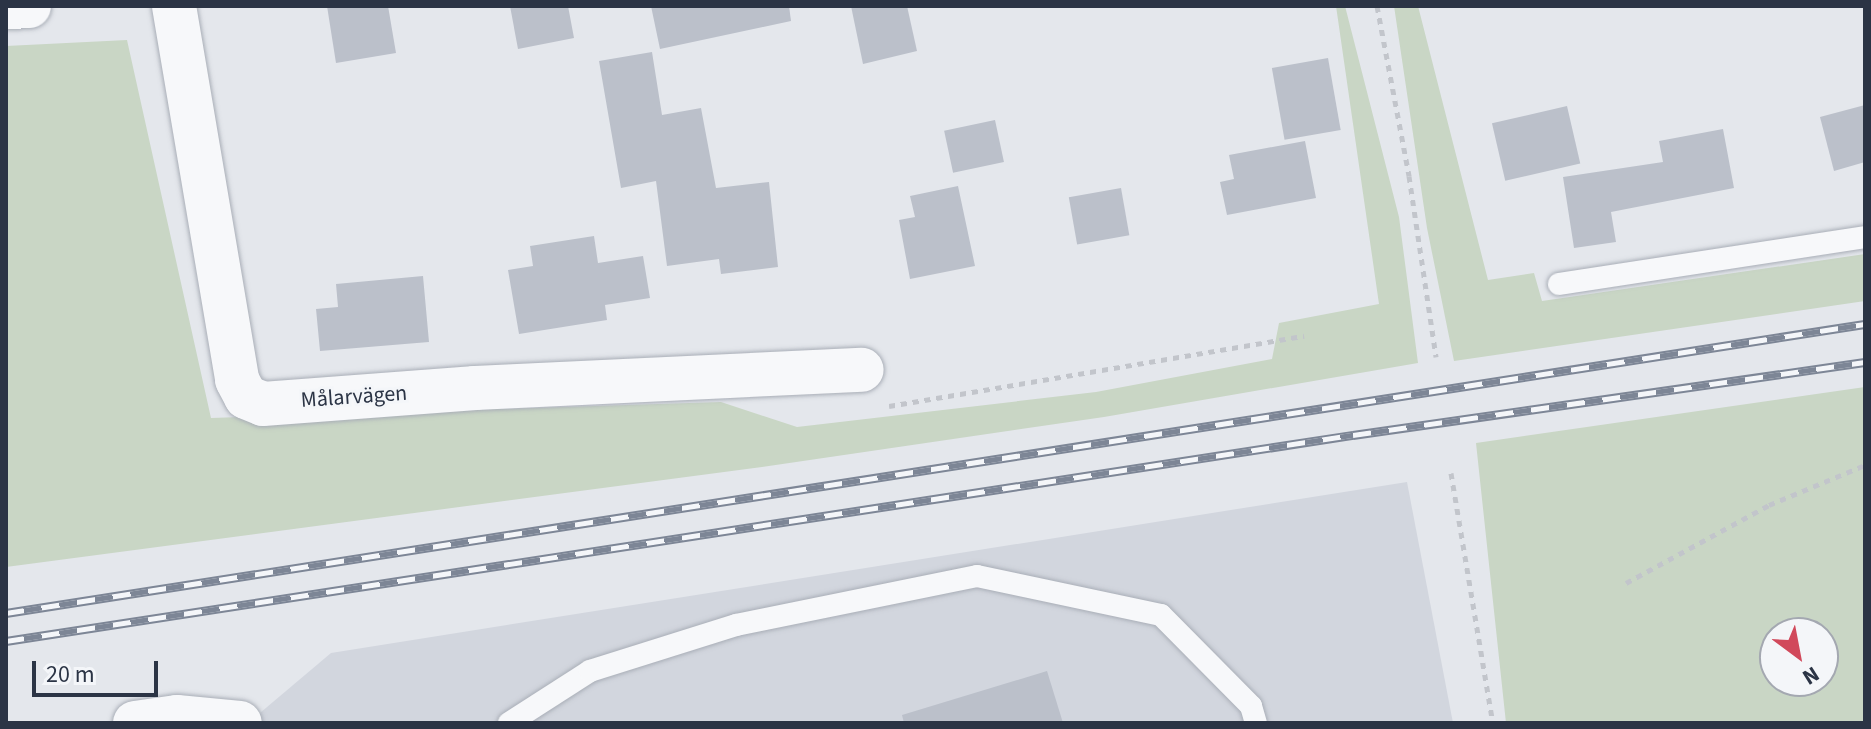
<!DOCTYPE html>
<meta charset="utf-8">
<style>
body{margin:0}
#map{position:relative;width:1871px;height:729px;overflow:hidden;background:#e4e7ec;font-family:"Source Sans 3",sans-serif}
div>[style]{position:absolute}
[style*='--x']{left:calc(var(--x)*1px);top:calc(var(--y)*1px);width:calc(var(--w)*1px);rotate:calc(var(--a)*1deg)}
.built>*{inset:0;background:#d2d6de}
.green>*{inset:0;background:#c9d6c5}
.building>*{inset:0;background:#bbc0ca;transform-origin:0 0}
.path>*{height:5px;margin-top:-2.5px;transform-origin:0;background:repeating-linear-gradient(90deg,#c2c5cb 0 6px,transparent 0 12px)}
.roads{filter:drop-shadow(0 0 2px #a9aeb7) drop-shadow(0 0 2px #a9aeb7)}
.service>*{height:22px;margin:-11px;padding:0 11px;transform-origin:11px;border-radius:11px;background:#f7f8fa}
.minor>*{height:44px;margin:-22px;padding:0 22px;transform-origin:22px;border-radius:22px;background:#f7f8fa}
.rail>*{height:9px;margin-top:-4.5px;transform-origin:0;background:repeating-linear-gradient(90deg,#f4f6f9 0 18px,#7d8696 0 36px);box-sizing:border-box;border-block:2px solid #7d8696}
span{translate:-50% -50%;white-space:nowrap;text-align:center;line-height:1.15;-webkit-text-stroke:6px #f4f6f9;paint-order:stroke}
.street-label{font-size:22px;color:#2b3445}
.frame{position:absolute;inset:0;border:8px solid #2b3445;pointer-events:none}
.north{position:absolute;left:1759px;top:617px;width:80px;height:80px;box-sizing:border-box;background:#f4f6f9;border:2px solid #a4a8b1;border-radius:50%;rotate:148deg;font-size:22px;font-weight:700;line-height:32px;text-align:center;color:#2b3445}
.north::after{content:'';display:block;margin:auto;width:28px;height:36px;background:#d1495b;clip-path:polygon(50% 0,100% 100%,50% 72%,0 100%)}
.scale{position:absolute;left:32px;top:661px;width:126px;height:36px;box-sizing:border-box;border:4px solid #2b3445;border-top:0;padding-left:10px;font-size:24px;line-height:28px;white-space:nowrap;color:#2b3445;-webkit-text-stroke:6px #f4f6f9;paint-order:stroke}
</style>
<div id="map">
<div class="built">
<div style="clip-path:polygon(1407px 482px,1453px 723px,248px 723px,331px 653px)"></div>
</div>
<div class="green">
<div style="clip-path:polygon(1336px 6px,1345px 6px,1399px 217px,1418px 363px,1104px 417px,762px 467px,6px 567px,6px 46px,127px 40px,211px 418px,721px 402px,797px 427px,1096px 392px,1272px 359px,1279px 323px,1379px 304px)"></div>
<div style="clip-path:polygon(1394px 6px,1418px 6px,1488px 280px,1534px 273px,1542px 301px,1865px 254px,1865px 301px,1454px 361px,1427px 228px)"></div>
<div style="clip-path:polygon(evenodd,1865px 387px,1865px 723px,1506px 723px,1476px 443px,1865px 387px,1775px 633px,1823px 633px,1823px 681px,1775px 681px,1775px 633px)"></div>
</div>
<div class="building">
<div style="clip-path:polygon(327px 6px,388px 6px,396px 53px,336px 63px)"></div>
<div style="clip-path:polygon(510px 6px,568px 6px,574px 38px,518px 49px)"></div>
<div style="clip-path:polygon(651px 6px,789px 6px,791px 21px,660px 49px)"></div>
<div style="clip-path:polygon(851px 6px,907px 6px,917px 51px,863px 64px)"></div>
<div style="clip-path:polygon(652px 52px,662px 115px,701px 108px,716px 188px,769px 182px,778px 267px,721px 274px,719px 259px,667px 266px,656px 181px,621px 188px,599px 61px)"></div>
<div style="left:1328px;top:58px;width:73px;height:57px;rotate:80deg"></div>
<div style="clip-path:polygon(1865px 105px,1865px 162px,1834px 171px,1820px 117px)"></div>
<div style="left:1567px;top:106px;width:59px;height:77px;rotate:77deg"></div>
<div style="left:995px;top:120px;width:43px;height:52px;rotate:78deg"></div>
<div style="clip-path:polygon(1723px 129px,1734px 188px,1611px 212px,1616px 242px,1574px 248px,1563px 177px,1663px 162px,1659px 141px)"></div>
<div style="clip-path:polygon(1305px 141px,1316px 198px,1227px 215px,1220px 182px,1234px 179px,1229px 155px)"></div>
<div style="clip-path:polygon(958px 186px,975px 266px,910px 279px,899px 220px,915px 217px,910px 196px)"></div>
<div style="left:1121px;top:188px;width:48px;height:53px;rotate:80deg"></div>
<div style="clip-path:polygon(594px 236px,598px 263px,643px 256px,650px 298px,605px 305px,607px 320px,519px 334px,508px 270px,533px 266px,530px 246px)"></div>
<div style="clip-path:polygon(423px 276px,429px 342px,320px 351px,316px 309px,338px 307px,336px 284px)"></div>
<div style="clip-path:polygon(1047px 671px,1063px 723px,904px 723px,902px 715px)"></div>
</div>
<div class="path">
<div style="--x:1377;--y:6;--w:173;--a:79.3"></div>
<div style="--x:1409;--y:176;--w:183;--a:81.5"></div>
<div style="--x:889;--y:406;--w:421;--a:-9.6"></div>
<div style="--x:1451;--y:473;--w:254;--a:80.5"></div>
<div style="--x:1626;--y:583;--w:163;--a:-28.6"></div>
<div style="--x:1769;--y:505;--w:104;--a:-22.6"></div>
</div>
<div class="roads">
<div class="service">
<div style="--x:1559;--y:284;--w:310;--a:-8.7"></div>
<div style="--x:509;--y:723;--w:96;--a:-32.7"></div>
<div style="--x:590;--y:671;--w:153;--a:-17.5"></div>
<div style="--x:736;--y:625;--w:246;--a:-11.5"></div>
<div style="--x:977;--y:576;--w:188;--a:12"></div>
<div style="--x:1161;--y:615;--w:128;--a:45.3"></div>
<div style="--x:1251;--y:706;--w:18;--a:74"></div>
</div>
<div class="minor">
<div style="--x:174;--y:6;--w:379;--a:80.4"></div>
<div style="--x:237;--y:380;--w:19;--a:62"></div>
<div style="--x:246;--y:397;--w:18;--a:22"></div>
<div style="--x:263;--y:404;--w:213;--a:-4.3"></div>
<div style="--x:475;--y:388;--w:387;--a:-2.7"></div>
<div style="--x:6;--y:7;--w:23;--a:-2"></div>
<div style="--x:135;--y:723;--w:42;--a:-8.1"></div>
<div style="--x:177;--y:717;--w:63;--a:5.4"></div>
</div>
</div>
<div class="rail">
<div style="--x:6;--y:613;--w:1881;--a:-8.84"></div>
<div style="--x:6;--y:641;--w:1363;--a:-8.7"></div>
<div style="--x:1353;--y:435;--w:517;--a:-8.11"></div>
</div>
<div class="street-label">
<span style="left:354px;top:397px;rotate:-4deg">Målarvägen</span>
</div>
<div class="frame"></div>
<div class="north">N</div>
<div class="scale">20 m</div>
</div>
